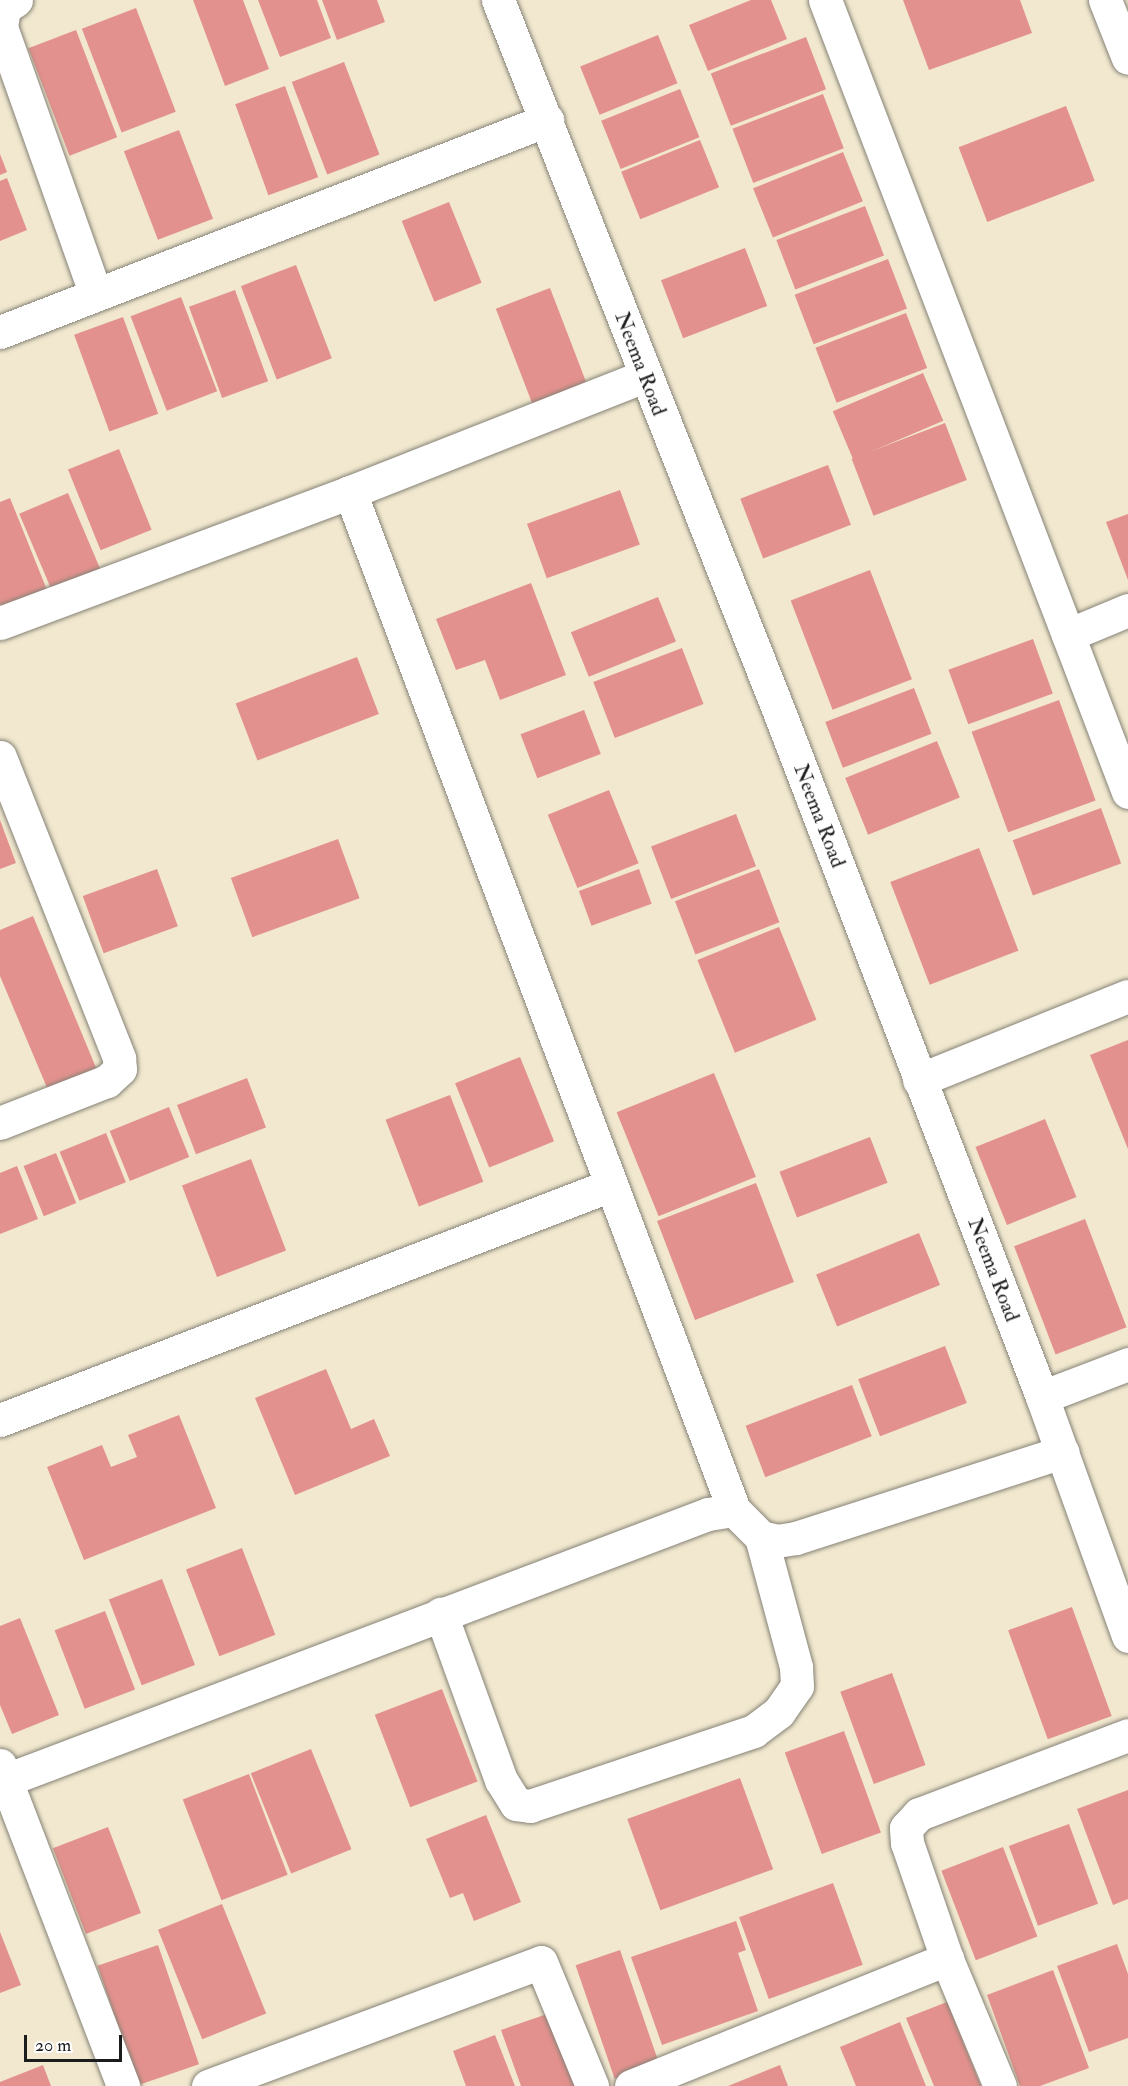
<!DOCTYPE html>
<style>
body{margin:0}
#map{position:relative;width:1128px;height:2086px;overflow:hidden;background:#f1e8cf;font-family:"IM FELL Double Pica",serif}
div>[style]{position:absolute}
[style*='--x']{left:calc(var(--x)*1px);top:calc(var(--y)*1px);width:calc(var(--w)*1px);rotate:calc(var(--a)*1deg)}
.building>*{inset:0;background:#e3918e;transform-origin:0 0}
.roads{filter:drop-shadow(0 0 2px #868276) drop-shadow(0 0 2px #868276)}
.minor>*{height:33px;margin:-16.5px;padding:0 16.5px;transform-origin:16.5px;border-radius:16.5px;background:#fff}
span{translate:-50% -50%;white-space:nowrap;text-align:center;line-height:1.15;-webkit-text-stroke:4.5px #fff;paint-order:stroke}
.street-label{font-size:21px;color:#1c1c1c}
.scale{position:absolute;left:24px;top:2035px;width:98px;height:27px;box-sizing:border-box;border:3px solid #1c1c1c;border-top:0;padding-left:8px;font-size:18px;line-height:21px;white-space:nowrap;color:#1c1c1c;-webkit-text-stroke:4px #fff;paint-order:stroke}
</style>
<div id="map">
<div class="building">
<div style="clip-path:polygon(193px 0,243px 0,269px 69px,225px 86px)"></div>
<div style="clip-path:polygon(258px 0,317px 0,331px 38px,280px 57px)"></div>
<div style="clip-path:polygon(322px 0,377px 0,385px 22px,337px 40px)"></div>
<div style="clip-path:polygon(751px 0,771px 0,787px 39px,708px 71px,689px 25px)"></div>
<div style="clip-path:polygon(903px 0,1020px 0,1032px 33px,929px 70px)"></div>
<div style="left:136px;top:8px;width:111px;height:58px;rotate:69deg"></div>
<div style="left:76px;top:30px;width:115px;height:51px;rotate:69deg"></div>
<div style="left:658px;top:35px;width:52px;height:84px;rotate:68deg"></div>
<div style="left:806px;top:37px;width:56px;height:102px;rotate:69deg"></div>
<div style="left:344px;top:62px;width:99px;height:56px;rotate:69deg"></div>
<div style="left:285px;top:86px;width:97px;height:53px;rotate:70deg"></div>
<div style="left:680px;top:89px;width:52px;height:85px;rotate:68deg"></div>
<div style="left:823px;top:94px;width:58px;height:97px;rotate:69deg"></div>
<div style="left:1066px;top:106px;width:80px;height:115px;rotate:69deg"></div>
<div style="left:179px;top:130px;width:95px;height:59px;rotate:69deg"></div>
<div style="left:700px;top:140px;width:51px;height:85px;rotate:68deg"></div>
<div style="left:843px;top:152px;width:53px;height:97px;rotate:68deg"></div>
<div style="clip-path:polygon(0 154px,7px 172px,0 175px)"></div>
<div style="clip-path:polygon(7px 178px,27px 230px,0 241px,0 181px)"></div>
<div style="left:449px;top:202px;width:87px;height:51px;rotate:68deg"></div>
<div style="left:865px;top:206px;width:53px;height:95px;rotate:69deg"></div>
<div style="left:745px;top:248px;width:62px;height:90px;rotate:69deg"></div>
<div style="left:888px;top:259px;width:53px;height:100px;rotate:69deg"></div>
<div style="left:296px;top:265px;width:100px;height:59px;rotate:69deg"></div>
<div style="left:550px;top:288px;width:108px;height:58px;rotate:69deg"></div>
<div style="left:235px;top:290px;width:97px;height:49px;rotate:70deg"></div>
<div style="left:181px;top:297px;width:101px;height:54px;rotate:69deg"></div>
<div style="left:906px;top:313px;width:59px;height:97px;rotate:69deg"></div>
<div style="left:123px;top:317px;width:103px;height:52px;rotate:70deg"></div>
<div style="left:923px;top:373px;width:52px;height:98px;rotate:67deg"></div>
<div style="left:945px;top:423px;width:61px;height:100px;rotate:69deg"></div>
<div style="left:119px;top:449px;width:87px;height:55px;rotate:68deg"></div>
<div style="left:828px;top:465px;width:64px;height:94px;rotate:69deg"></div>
<div style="left:620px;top:490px;width:58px;height:99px;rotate:70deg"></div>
<div style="left:68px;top:493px;width:88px;height:53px;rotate:67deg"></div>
<div style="clip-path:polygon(10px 498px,51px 600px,6px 618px,0 603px,0 502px)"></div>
<div style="clip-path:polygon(1128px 514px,1128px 580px,1106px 522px)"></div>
<div style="left:870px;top:570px;width:117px;height:85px;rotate:69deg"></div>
<div style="clip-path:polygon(531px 583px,566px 675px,500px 700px,485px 660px,456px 670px,436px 619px)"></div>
<div style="left:658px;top:597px;width:48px;height:94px;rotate:68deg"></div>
<div style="left:1033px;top:639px;width:58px;height:90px;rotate:70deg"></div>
<div style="left:682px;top:648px;width:60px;height:95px;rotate:69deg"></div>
<div style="left:357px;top:657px;width:61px;height:130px;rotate:69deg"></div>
<div style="left:914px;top:688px;width:49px;height:95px;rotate:69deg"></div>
<div style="left:1059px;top:700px;width:107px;height:93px;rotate:70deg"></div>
<div style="left:584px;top:710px;width:47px;height:68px;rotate:69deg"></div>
<div style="left:937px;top:741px;width:61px;height:99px;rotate:68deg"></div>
<div style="left:609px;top:790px;width:79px;height:66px;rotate:68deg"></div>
<div style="left:1101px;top:808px;width:59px;height:94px;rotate:70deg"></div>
<div style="left:736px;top:814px;width:56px;height:91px;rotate:69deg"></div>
<div style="clip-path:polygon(0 820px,16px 863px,0 869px)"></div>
<div style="left:338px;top:839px;width:63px;height:114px;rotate:70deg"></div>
<div style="left:979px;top:848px;width:110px;height:95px;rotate:69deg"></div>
<div style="left:157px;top:869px;width:61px;height:79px;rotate:70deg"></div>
<div style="left:639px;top:869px;width:37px;height:64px;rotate:70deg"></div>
<div style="left:759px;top:869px;width:57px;height:90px;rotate:69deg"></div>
<div style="clip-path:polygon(33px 916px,97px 1070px,48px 1090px,0 976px,0 930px)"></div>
<div style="left:779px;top:927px;width:100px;height:88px;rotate:68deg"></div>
<div style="clip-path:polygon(1128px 1040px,1128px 1149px,1090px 1055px)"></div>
<div style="left:520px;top:1057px;width:91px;height:70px;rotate:68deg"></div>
<div style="left:714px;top:1073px;width:112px;height:105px;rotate:68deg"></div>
<div style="left:247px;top:1078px;width:53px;height:75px;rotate:69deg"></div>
<div style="left:450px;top:1095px;width:93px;height:69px;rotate:69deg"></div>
<div style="left:169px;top:1107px;width:54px;height:64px;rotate:68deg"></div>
<div style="left:1045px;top:1119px;width:84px;height:75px;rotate:68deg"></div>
<div style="left:106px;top:1133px;width:53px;height:50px;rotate:68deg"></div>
<div style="left:870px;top:1137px;width:49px;height:97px;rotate:69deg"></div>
<div style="left:56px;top:1153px;width:54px;height:35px;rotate:68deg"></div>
<div style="left:251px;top:1159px;width:98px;height:74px;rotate:69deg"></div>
<div style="clip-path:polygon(17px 1166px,38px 1219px,0 1234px,0 1173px)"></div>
<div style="left:756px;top:1183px;width:106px;height:106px;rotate:69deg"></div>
<div style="left:1085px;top:1219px;width:116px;height:76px;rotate:69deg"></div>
<div style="left:919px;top:1233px;width:56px;height:111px;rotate:68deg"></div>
<div style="left:945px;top:1346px;width:61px;height:93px;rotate:69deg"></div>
<div style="clip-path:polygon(326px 1369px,351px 1429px,374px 1419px,390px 1456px,295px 1495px,255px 1398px)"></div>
<div style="left:852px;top:1385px;width:55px;height:114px;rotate:69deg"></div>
<div style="clip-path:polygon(179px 1415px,216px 1508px,84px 1560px,47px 1467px,102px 1445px,111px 1467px,137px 1457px,128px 1435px)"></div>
<div style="left:242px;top:1548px;width:93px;height:60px;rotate:69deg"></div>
<div style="left:162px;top:1579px;width:92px;height:57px;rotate:69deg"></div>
<div style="left:1072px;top:1607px;width:116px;height:68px;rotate:70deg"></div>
<div style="left:105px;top:1611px;width:84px;height:54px;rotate:69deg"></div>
<div style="clip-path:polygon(20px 1618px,59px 1715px,12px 1734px,0 1705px,0 1626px)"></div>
<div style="left:892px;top:1673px;width:98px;height:55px;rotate:70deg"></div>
<div style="left:442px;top:1689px;width:99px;height:72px;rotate:69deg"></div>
<div style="left:844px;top:1731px;width:108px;height:63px;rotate:70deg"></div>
<div style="left:311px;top:1749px;width:108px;height:65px;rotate:68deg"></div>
<div style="left:249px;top:1774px;width:108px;height:71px;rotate:69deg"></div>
<div style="left:740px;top:1778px;width:97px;height:120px;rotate:70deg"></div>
<div style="clip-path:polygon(1128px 1790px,1128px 1899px,1113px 1905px,1077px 1809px)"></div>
<div style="clip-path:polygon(486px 1815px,521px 1902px,474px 1921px,463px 1893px,450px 1898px,426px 1839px)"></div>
<div style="left:1069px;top:1824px;width:85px;height:64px;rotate:70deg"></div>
<div style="left:108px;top:1827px;width:92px;height:59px;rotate:69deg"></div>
<div style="left:1003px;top:1847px;width:96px;height:66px;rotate:69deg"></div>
<div style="left:833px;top:1883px;width:87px;height:100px;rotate:70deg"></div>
<div style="left:222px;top:1904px;width:118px;height:69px;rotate:68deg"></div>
<div style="clip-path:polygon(736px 1921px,746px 1950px,738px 1953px,758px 2011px,662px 2045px,631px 1957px)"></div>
<div style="clip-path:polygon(0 1932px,21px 1985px,0 1993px)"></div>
<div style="clip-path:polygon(1117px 1944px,1128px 1974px,1128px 2038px,1089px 2052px,1057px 1966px)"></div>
<div style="left:158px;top:1945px;width:126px;height:64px;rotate:71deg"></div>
<div style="left:620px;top:1950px;width:120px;height:47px;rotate:71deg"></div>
<div style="clip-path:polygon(1053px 1970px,1089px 2068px,1040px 2086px,1020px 2086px,987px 1995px)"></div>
<div style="clip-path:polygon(947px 2002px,981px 2086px,934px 2086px,906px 2018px)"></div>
<div style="clip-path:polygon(550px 2013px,576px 2086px,521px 2086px,501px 2030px)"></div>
<div style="clip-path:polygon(900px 2022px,926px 2086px,856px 2086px,840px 2047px)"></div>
<div style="clip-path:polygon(495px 2035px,515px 2086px,466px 2086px,453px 2051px)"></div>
<div style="clip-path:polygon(43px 2065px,51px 2086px,0 2086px,0 2082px)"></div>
<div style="clip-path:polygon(780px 2065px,788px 2086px,728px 2086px)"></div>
</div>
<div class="roads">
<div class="minor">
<div style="--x:16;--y:0;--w:14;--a:146"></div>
<div style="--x:4;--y:8;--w:19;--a:99"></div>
<div style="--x:1;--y:27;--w:284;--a:70.5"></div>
<div style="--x:498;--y:0;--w:768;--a:68.45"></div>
<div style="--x:780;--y:714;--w:732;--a:69.01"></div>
<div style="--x:1042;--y:1397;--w:254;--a:70.2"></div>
<div style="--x:825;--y:0;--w:848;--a:69.06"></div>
<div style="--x:1105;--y:0;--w:62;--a:68.4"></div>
<div style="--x:0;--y:332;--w:587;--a:-21.18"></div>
<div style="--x:350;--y:492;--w:1088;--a:69.33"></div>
<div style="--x:734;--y:1510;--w:38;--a:45"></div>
<div style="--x:761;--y:1537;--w:135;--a:74.9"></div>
<div style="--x:796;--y:1667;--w:19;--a:87"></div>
<div style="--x:797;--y:1686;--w:32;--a:125"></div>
<div style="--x:779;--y:1712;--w:31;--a:143"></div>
<div style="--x:754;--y:1731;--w:236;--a:161.5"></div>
<div style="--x:530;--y:1806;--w:14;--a:-172"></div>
<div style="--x:516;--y:1804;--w:28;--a:-122"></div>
<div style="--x:501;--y:1780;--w:177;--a:-109.9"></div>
<div style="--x:0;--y:623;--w:374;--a:-20.5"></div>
<div style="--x:350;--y:492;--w:317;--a:-21.5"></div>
<div style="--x:1068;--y:635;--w:65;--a:-22.6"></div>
<div style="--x:0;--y:757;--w:324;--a:68.4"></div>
<div style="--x:119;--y:1058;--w:11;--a:85"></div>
<div style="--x:120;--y:1069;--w:18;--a:137"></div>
<div style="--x:107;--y:1081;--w:115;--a:158.6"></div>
<div style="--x:919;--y:1080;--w:225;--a:-21.9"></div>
<div style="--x:1042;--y:1397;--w:92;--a:-21"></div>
<div style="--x:0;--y:1420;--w:655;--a:-21.04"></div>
<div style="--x:761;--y:1537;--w:16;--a:14"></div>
<div style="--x:777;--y:1541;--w:19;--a:-9"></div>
<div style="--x:796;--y:1538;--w:280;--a:-17.9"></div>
<div style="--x:0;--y:1765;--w:344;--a:69"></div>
<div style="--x:6;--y:1780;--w:751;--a:-20.75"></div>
<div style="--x:708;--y:1514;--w:26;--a:-9"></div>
<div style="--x:208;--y:2086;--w:355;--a:-20.4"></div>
<div style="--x:541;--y:1962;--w:134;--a:67.6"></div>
<div style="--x:631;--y:2086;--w:341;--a:-21.9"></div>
<div style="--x:1000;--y:2086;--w:138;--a:-112.7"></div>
<div style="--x:947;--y:1959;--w:123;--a:-109"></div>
<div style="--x:907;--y:1843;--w:15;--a:-94"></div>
<div style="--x:906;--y:1828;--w:19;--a:-47"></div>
<div style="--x:919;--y:1814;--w:223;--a:-20.7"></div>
</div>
</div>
<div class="street-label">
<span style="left:640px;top:364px;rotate:69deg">Neema Road</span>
<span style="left:819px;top:816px;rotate:69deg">Neema Road</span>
<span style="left:993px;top:1270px;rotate:69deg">Neema Road</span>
</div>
<div class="scale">20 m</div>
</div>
